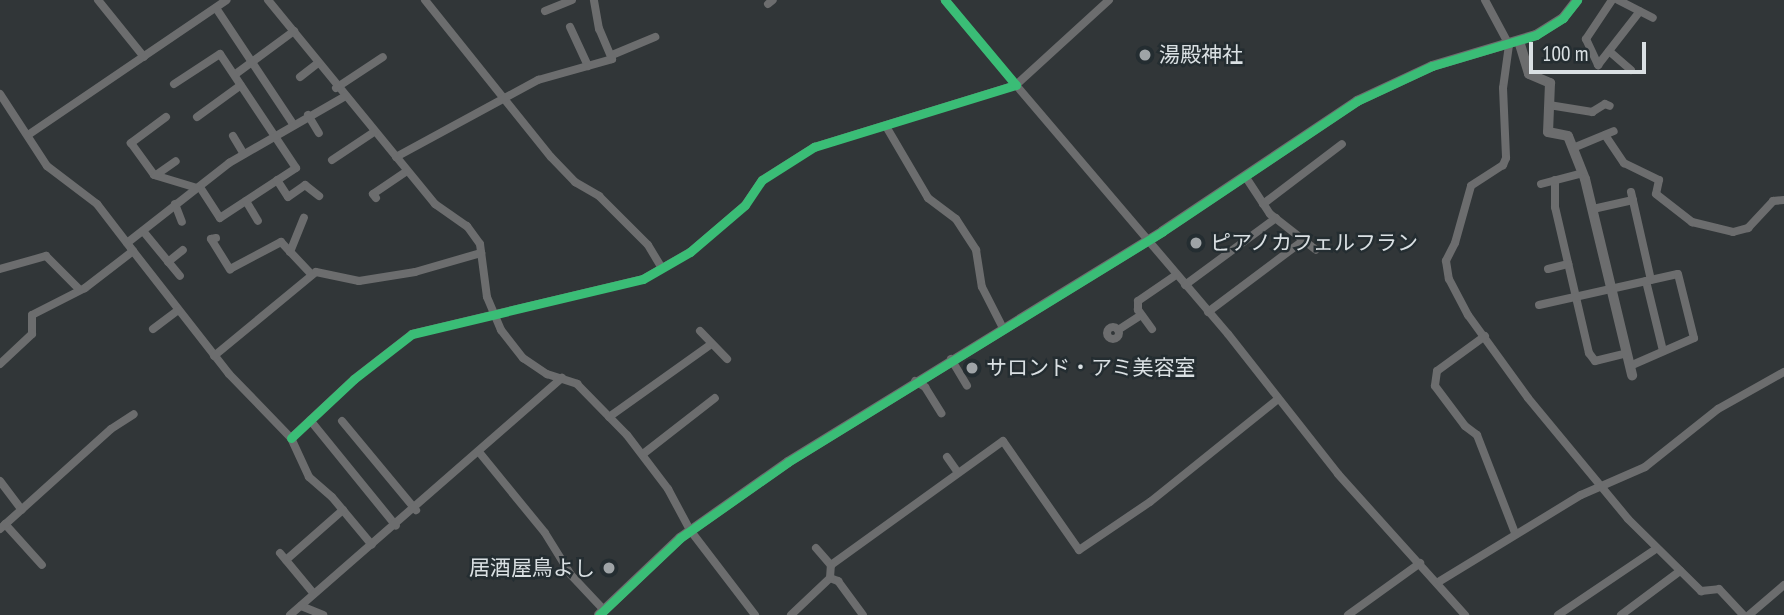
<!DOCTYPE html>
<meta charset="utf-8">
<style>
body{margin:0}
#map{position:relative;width:1784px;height:615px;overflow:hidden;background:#313638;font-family:"PT Sans Narrow","Noto Sans JP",sans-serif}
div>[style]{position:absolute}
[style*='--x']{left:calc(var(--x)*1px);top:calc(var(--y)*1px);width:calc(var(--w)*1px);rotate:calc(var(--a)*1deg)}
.minor>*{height:8px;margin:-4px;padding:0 4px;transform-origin:4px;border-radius:4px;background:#6c6d6e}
.minor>.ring{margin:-4px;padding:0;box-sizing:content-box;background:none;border:8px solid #6c6d6e;border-radius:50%}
.tertiary>*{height:10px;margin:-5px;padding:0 5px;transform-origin:5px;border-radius:5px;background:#6c6d6e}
.cycleway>*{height:9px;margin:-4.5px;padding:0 4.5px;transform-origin:4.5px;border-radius:4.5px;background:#3abd76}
.dots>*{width:19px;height:19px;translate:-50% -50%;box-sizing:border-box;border:4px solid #242d31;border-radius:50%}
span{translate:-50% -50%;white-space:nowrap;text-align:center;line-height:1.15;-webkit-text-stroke:5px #242d31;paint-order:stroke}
.poi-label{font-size:21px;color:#dae0e3}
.left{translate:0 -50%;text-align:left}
.right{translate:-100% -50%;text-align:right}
.scale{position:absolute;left:1529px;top:42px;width:117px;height:32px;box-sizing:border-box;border:4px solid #dae0e3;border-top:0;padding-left:9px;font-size:21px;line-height:24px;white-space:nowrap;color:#dae0e3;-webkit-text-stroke:5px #242d31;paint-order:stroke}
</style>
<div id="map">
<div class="minor">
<div style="--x:98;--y:0;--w:73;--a:51.1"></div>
<div style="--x:268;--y:0;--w:264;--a:50.7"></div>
<div style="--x:435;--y:204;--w:39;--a:35"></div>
<div style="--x:467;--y:226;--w:22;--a:54"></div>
<div style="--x:480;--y:244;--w:53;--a:82.5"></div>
<div style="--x:487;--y:297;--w:36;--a:67"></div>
<div style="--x:501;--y:330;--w:36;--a:52"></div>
<div style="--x:523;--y:358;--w:29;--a:34"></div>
<div style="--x:547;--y:374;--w:32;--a:18"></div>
<div style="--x:577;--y:384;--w:71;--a:45.6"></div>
<div style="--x:627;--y:435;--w:68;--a:52.8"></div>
<div style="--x:668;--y:489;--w:47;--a:61.8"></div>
<div style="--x:690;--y:530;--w:107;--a:52.6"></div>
<div style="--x:425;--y:0;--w:201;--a:51.3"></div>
<div style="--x:551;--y:157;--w:35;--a:46"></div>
<div style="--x:575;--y:182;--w:28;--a:30"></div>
<div style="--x:599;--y:196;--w:69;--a:45"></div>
<div style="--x:648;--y:245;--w:27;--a:59"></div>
<div style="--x:1109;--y:0;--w:126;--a:137.6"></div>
<div style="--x:1016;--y:85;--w:327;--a:49.6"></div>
<div style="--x:1228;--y:334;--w:178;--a:51.8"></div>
<div style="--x:1338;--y:474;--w:190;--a:48"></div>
<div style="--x:1485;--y:0;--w:51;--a:61.9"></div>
<div style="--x:1509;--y:45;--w:43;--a:97.9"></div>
<div style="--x:1503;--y:88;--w:70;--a:87.5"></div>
<div style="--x:1506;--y:158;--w:8;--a:113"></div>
<div style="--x:1503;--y:165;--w:38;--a:147"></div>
<div style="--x:1471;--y:186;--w:59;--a:105.7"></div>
<div style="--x:1455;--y:243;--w:20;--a:117"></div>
<div style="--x:1446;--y:261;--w:18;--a:81"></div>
<div style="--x:1449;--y:279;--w:41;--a:62.2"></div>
<div style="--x:1468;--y:315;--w:102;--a:54.1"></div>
<div style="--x:1528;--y:398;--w:157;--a:50.4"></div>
<div style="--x:1628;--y:519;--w:103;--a:44.6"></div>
<div style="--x:1701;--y:591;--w:18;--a:-6"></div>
<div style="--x:1719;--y:589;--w:35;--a:47"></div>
<div style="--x:1612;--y:0;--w:47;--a:123.7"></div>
<div style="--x:1586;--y:39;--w:29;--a:65"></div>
<div style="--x:1598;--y:65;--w:68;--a:-52.1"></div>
<div style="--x:1618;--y:0;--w:39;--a:27"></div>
<div style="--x:768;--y:4;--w:6;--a:-39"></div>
<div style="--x:216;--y:8;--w:139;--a:56.4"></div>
<div style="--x:545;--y:11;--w:29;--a:-22"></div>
<div style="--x:570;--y:27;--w:43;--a:65.2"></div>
<div style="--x:1609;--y:51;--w:29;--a:41"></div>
<div style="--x:612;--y:55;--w:47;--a:-22.7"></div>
<div style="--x:237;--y:73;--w:71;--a:-36.4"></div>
<div style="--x:300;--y:77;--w:23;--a:-38"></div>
<div style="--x:174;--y:84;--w:55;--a:-33.1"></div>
<div style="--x:220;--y:54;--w:137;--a:56.3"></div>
<div style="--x:296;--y:168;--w:91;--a:146.7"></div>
<div style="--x:220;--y:218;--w:37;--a:-123"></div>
<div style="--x:336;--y:88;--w:56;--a:-33.4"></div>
<div style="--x:0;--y:94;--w:86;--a:56.9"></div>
<div style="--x:47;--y:166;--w:63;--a:37.2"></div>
<div style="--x:97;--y:204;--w:59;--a:52.5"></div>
<div style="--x:133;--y:251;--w:61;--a:142.4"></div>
<div style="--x:85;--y:288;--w:59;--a:153"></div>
<div style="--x:32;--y:315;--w:19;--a:90"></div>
<div style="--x:32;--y:334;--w:44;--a:136.8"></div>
<div style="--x:1549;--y:105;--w:44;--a:9.2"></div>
<div style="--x:1592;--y:112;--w:15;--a:-32"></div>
<div style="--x:1605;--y:104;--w:5;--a:22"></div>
<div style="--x:308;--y:115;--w:21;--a:59"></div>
<div style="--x:166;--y:117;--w:44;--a:143.4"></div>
<div style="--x:131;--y:143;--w:39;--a:54"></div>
<div style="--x:154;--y:175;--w:45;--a:16.8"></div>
<div style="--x:197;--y:117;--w:54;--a:-36"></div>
<div style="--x:887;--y:128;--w:81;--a:59.6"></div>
<div style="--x:928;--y:198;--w:35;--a:37"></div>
<div style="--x:956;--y:219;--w:37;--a:57"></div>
<div style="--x:976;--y:250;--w:37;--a:81"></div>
<div style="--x:982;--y:287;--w:46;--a:62.9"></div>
<div style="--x:28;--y:135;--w:240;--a:-34.2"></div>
<div style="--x:1605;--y:135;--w:34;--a:56"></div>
<div style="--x:1624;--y:163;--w:39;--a:26"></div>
<div style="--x:1659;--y:180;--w:14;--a:102"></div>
<div style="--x:1656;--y:194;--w:46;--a:37.9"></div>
<div style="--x:1692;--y:222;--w:42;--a:13.7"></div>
<div style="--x:1733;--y:232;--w:16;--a:-15"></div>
<div style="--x:1748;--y:228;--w:37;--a:-47"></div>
<div style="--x:1773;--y:201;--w:11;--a:-5"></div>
<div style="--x:233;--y:136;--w:21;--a:59"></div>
<div style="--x:1573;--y:148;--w:44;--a:-22.5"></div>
<div style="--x:396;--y:157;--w:162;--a:-28.5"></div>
<div style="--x:538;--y:80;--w:77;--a:-15.8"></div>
<div style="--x:612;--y:59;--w:33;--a:-113"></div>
<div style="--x:599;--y:29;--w:29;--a:-100"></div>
<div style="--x:332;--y:160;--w:50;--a:-33.7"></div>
<div style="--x:156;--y:175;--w:24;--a:-35"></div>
<div style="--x:1245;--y:176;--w:45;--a:56.7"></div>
<div style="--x:1270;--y:214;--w:58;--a:38"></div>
<div style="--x:277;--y:180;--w:20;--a:57"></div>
<div style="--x:288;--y:197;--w:21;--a:-35"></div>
<div style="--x:305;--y:185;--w:18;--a:38"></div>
<div style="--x:1555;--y:180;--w:27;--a:90"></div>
<div style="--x:1555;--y:207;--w:150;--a:76.9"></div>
<div style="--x:1589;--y:353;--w:10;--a:53"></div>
<div style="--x:1595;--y:361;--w:33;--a:-14"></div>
<div style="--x:1541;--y:184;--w:43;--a:-14.7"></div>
<div style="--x:1631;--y:192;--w:90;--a:77.2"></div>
<div style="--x:376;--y:198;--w:5;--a:-127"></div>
<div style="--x:373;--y:194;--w:41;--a:-34.1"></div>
<div style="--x:246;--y:201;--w:23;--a:59"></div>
<div style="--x:175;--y:204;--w:19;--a:69"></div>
<div style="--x:1263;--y:204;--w:99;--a:-37.2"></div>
<div style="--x:1593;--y:209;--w:41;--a:-12.7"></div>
<div style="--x:143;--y:231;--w:58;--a:50.6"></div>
<div style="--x:216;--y:238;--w:5;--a:169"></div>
<div style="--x:211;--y:239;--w:36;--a:58"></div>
<div style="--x:230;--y:269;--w:58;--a:-27.9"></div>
<div style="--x:281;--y:242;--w:45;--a:46.8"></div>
<div style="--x:127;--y:243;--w:130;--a:-38.1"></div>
<div style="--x:229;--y:163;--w:133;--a:-29.9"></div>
<div style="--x:133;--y:251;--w:156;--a:52"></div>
<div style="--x:229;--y:374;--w:89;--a:45.9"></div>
<div style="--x:291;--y:438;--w:43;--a:65.2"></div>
<div style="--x:309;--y:477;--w:30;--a:41"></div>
<div style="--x:332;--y:497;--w:62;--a:50.2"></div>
<div style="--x:290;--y:252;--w:37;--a:-68"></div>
<div style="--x:168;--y:262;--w:19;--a:-39"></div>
<div style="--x:0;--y:269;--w:48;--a:-15.8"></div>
<div style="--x:46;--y:256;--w:45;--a:45"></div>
<div style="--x:1548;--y:269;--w:21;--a:-14"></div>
<div style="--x:1646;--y:281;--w:72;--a:76.3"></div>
<div style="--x:1185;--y:285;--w:113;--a:-36.4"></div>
<div style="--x:1539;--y:305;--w:142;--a:-12.6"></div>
<div style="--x:1678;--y:274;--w:66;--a:76"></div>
<div style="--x:1694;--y:338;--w:70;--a:156.4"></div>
<div style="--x:1208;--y:312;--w:120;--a:-36.9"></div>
<div class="ring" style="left:1107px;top:327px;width:4px;height:4px"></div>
<div style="--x:153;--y:329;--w:31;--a:-37"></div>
<div style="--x:1152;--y:329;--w:24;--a:-126"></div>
<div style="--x:1138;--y:310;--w:9;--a:-90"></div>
<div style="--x:1138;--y:301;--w:46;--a:-34.4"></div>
<div style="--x:1118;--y:330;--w:27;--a:-33"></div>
<div style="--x:700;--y:331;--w:39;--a:46"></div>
<div style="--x:1485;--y:336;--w:59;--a:143.9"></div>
<div style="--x:1437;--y:371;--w:15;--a:98"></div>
<div style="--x:1435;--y:386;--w:50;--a:53.1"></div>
<div style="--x:1465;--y:426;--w:15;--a:37"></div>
<div style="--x:1477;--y:435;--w:105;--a:68.8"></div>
<div style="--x:214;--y:356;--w:132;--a:-39.5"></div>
<div style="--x:316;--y:272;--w:44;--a:11.8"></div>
<div style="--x:359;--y:281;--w:57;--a:-9.1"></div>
<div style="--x:415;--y:272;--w:69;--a:-16.1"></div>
<div style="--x:951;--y:359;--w:31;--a:59"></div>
<div style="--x:915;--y:381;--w:12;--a:31"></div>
<div style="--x:925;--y:387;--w:31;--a:58"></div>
<div style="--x:609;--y:417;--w:124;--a:-35.5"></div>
<div style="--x:310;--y:420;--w:136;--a:50.9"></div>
<div style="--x:342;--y:421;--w:116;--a:50.3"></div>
<div style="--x:291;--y:438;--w:86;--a:-43.1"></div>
<div style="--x:354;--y:379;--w:73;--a:-37.8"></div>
<div style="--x:412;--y:334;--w:237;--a:-13.4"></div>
<div style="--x:643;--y:279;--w:54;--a:-29.9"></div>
<div style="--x:690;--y:252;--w:72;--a:-40.5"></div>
<div style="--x:745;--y:205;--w:30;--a:-56"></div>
<div style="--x:762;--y:180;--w:62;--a:-32.4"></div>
<div style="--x:814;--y:147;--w:211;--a:-17.1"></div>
<div style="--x:1016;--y:85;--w:111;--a:-129.9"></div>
<div style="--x:479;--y:452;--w:104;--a:50.8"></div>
<div style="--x:545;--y:533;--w:49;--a:58.2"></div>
<div style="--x:571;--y:575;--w:48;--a:46.7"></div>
<div style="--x:643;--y:454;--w:91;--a:-37.9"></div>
<div style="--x:947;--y:457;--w:19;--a:55"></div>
<div style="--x:0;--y:481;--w:36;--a:53"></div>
<div style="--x:5;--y:524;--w:55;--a:47.9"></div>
<div style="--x:0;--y:529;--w:149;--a:-42"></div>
<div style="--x:111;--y:429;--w:27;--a:-33"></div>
<div style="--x:816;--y:548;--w:23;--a:49"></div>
<div style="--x:280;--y:553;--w:53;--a:50.3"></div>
<div style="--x:286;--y:560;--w:76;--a:-41.3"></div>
<div style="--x:830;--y:578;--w:9;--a:21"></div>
<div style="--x:838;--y:581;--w:42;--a:53.7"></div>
<div style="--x:1440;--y:581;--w:165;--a:-31.4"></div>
<div style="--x:1581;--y:495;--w:70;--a:-23.6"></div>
<div style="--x:1645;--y:467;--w:93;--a:-38.5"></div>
<div style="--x:1718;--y:409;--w:76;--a:-29.3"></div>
<div style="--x:301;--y:606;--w:24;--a:22"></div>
<div style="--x:290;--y:615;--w:361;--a:-41.1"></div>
<div style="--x:791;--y:615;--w:54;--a:-43.5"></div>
<div style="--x:830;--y:578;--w:13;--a:-86"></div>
<div style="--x:831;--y:565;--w:212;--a:-35.8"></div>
<div style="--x:1003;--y:441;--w:133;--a:55.1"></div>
<div style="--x:1079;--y:550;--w:86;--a:-34.1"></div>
<div style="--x:1150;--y:502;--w:164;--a:-38.8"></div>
<div style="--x:1348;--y:615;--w:89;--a:-35.8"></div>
<div style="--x:1558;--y:615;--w:118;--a:-34"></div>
<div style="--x:1621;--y:615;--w:74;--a:-36.7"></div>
<div style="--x:1749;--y:615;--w:46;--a:-40.6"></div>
</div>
<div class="tertiary">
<div style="--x:1519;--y:41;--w:34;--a:73"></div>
<div style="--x:1529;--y:74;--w:23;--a:23"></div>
<div style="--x:1550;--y:83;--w:49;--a:92.3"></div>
<div style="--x:1548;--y:132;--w:20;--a:11"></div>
<div style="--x:1568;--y:136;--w:46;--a:68.4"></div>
<div style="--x:1585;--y:179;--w:202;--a:76.5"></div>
<div style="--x:599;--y:615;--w:112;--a:-43.5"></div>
<div style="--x:680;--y:538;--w:132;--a:-35.1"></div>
<div style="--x:788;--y:462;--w:440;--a:-31.6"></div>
<div style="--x:1163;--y:231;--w:234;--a:-33.8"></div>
<div style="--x:1357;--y:101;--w:83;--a:-25"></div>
<div style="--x:1432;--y:66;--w:109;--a:-16.6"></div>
<div style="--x:1536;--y:35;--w:32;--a:-32"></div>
<div style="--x:1563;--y:18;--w:23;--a:-52"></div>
</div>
<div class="cycleway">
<div style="--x:291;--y:438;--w:86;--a:-43.1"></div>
<div style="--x:354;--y:379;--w:73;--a:-37.8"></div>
<div style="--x:412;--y:334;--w:237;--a:-13.4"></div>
<div style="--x:643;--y:279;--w:54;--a:-29.9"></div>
<div style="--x:690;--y:252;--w:72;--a:-40.5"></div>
<div style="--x:745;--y:205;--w:30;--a:-56"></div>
<div style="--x:762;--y:180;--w:62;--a:-32.4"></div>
<div style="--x:814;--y:147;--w:211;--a:-17.1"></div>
<div style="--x:1016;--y:85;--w:111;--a:-129.9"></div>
<div style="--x:599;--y:615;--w:112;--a:-43.5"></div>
<div style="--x:680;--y:538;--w:132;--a:-35.1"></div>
<div style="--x:788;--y:462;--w:440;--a:-31.6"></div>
<div style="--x:1163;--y:231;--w:234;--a:-33.8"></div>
<div style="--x:1357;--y:101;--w:83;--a:-25"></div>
<div style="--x:1432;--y:66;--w:109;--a:-16.6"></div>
<div style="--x:1536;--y:35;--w:32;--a:-32"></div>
<div style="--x:1563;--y:18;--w:23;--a:-52"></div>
</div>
<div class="dots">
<div style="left:1145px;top:55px;background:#9fa4a7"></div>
<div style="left:1196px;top:243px;background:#9fa4a7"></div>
<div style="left:972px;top:368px;background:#9fa4a7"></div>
<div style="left:609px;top:568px;background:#9fa4a7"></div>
</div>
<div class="poi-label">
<span class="left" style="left:1159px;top:55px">湯殿神社</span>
<span class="left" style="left:1210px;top:243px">ピアノカフェルフラン</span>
<span class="left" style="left:986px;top:368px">サロンド・アミ美容室</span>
<span class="right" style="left:595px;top:568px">居酒屋鳥よし</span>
</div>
<div class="scale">100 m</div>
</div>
